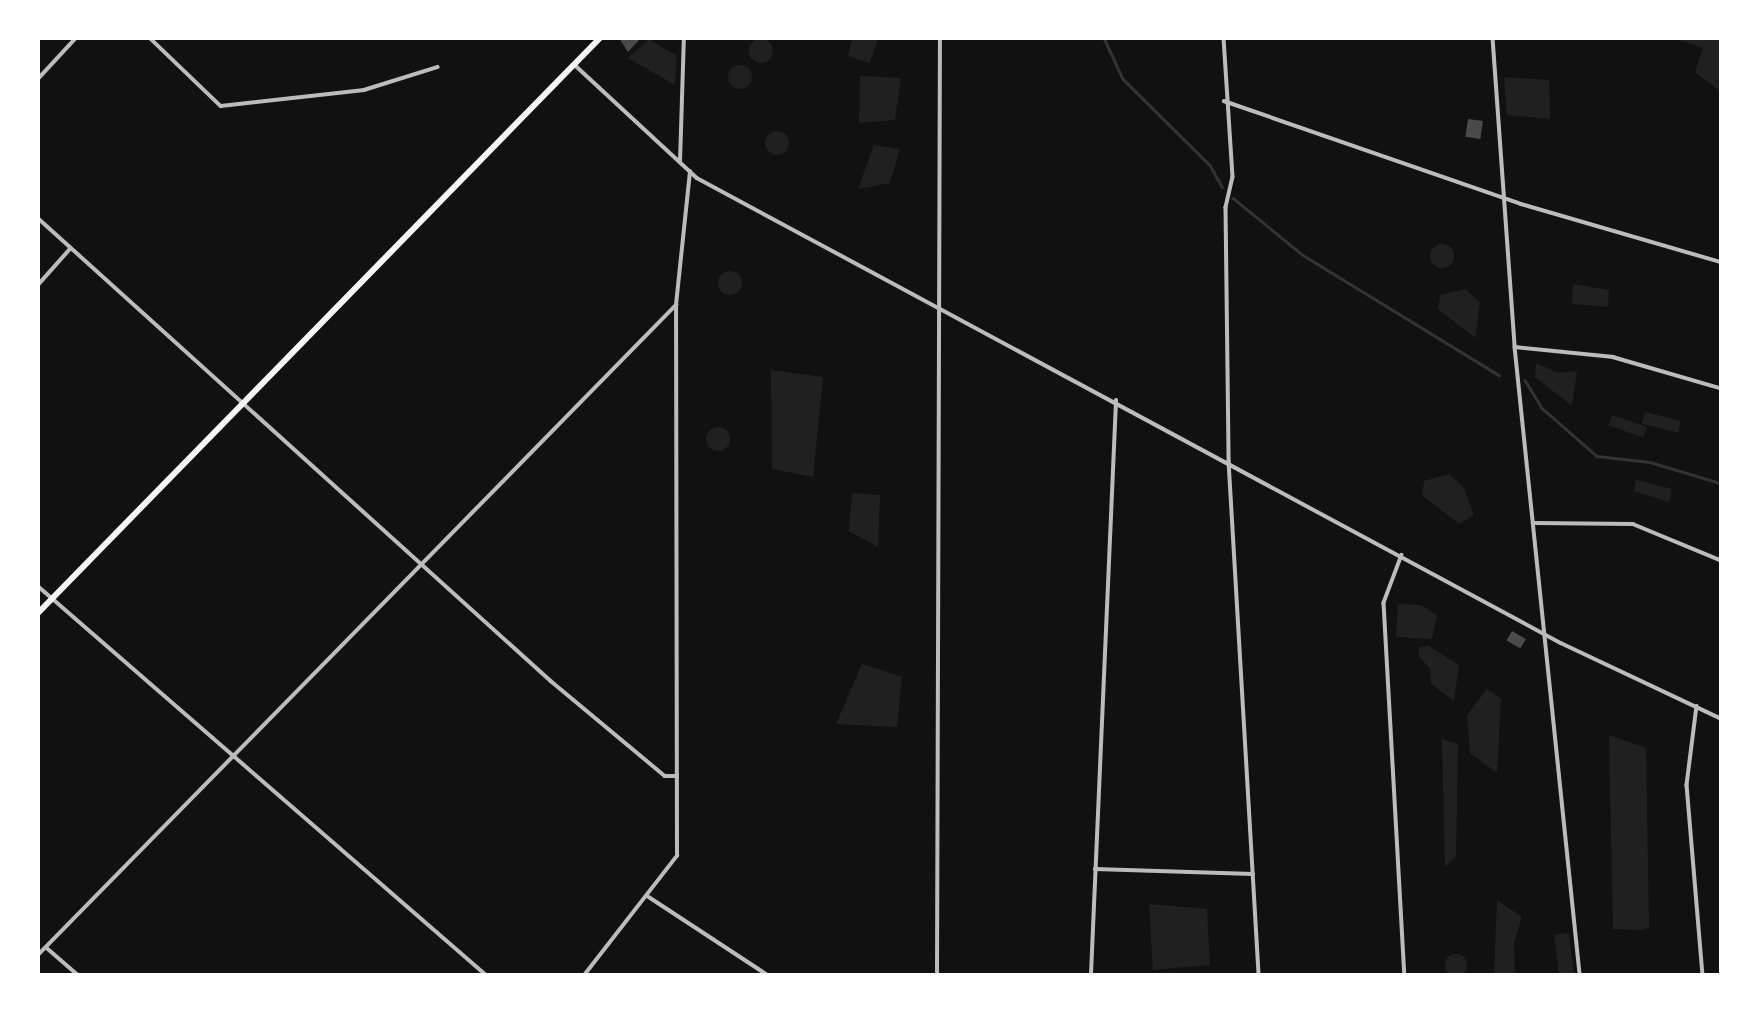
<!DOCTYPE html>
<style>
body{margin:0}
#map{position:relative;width:1759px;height:1013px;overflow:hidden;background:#111;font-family:"Roboto Condensed",sans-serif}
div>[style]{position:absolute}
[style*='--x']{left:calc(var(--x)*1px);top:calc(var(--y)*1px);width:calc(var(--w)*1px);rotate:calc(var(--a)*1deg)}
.green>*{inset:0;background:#202020;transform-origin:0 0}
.round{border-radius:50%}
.stream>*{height:2.5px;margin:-1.25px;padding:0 1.25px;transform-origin:1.25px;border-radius:1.25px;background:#333}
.building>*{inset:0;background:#4a4a4a;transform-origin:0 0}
.minor>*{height:3.5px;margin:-1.75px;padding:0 1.75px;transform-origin:1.75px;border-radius:1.75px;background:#bcbcbc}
.primary>*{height:6px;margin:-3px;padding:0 3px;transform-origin:3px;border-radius:3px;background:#f5f5f5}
span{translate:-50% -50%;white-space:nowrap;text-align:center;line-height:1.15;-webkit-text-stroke:6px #fff;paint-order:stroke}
.frame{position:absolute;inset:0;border:40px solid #fff;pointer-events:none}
</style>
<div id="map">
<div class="green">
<div style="clip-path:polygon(649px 39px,677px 56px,675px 85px,628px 58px)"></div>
<div style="clip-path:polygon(852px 39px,878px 39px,870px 63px,848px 56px)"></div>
<div style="clip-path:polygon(1676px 39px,1720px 39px,1720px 91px,1695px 72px,1703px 48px)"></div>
<div class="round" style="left:749px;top:39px;width:24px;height:24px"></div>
<div class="round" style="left:728px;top:65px;width:24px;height:24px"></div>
<div style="clip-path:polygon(860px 76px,901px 78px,895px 120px,859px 123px)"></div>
<div style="clip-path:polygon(1504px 77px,1549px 80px,1550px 119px,1507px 115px)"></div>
<div class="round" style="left:765px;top:131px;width:24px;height:24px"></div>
<div style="clip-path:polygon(874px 145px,900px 149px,890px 183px,858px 189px)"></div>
<div class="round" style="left:1430px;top:244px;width:24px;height:24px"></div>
<div class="round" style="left:718px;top:271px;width:24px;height:24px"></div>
<div style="clip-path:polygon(1573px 284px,1609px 290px,1608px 307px,1572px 304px)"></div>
<div style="clip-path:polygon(1466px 289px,1480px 303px,1475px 338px,1438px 309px,1440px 295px)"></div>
<div style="clip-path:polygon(1536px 363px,1559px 373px,1577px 371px,1572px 406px,1535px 377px)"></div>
<div style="clip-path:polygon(771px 370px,823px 377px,813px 477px,772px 469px)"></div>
<div style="left:1645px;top:412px;width:37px;height:12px;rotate:14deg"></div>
<div style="left:1612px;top:415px;width:37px;height:11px;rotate:19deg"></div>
<div class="round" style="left:706px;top:427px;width:24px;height:24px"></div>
<div style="clip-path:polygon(1449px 474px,1464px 488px,1474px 515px,1459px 524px,1422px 495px,1424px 481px)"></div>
<div style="clip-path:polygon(1636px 480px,1672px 489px,1669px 502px,1634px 491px)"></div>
<div style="clip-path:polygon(852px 493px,880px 495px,878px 547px,849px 531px)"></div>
<div style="clip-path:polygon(1398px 604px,1421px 605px,1437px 615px,1432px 639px,1396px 637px)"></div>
<div style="clip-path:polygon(1429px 646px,1459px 665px,1454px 701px,1431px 684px,1430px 668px,1419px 657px,1419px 647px)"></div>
<div style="clip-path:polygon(862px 664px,902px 677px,897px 727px,836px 724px)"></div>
<div style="clip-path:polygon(1487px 689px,1501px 699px,1497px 773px,1470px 753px,1467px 715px)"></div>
<div style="clip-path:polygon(1609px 735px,1646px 748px,1649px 927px,1642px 930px,1613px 929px)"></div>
<div style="clip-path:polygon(1442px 739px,1458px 744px,1456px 856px,1445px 867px)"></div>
<div style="clip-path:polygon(1497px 900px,1522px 917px,1514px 943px,1515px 974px,1494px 974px)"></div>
<div style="clip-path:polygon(1149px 904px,1207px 909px,1210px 965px,1153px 970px)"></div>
<div style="left:1569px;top:933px;width:41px;height:15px;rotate:83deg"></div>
<div class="round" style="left:1445px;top:954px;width:22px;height:22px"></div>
</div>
<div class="stream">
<div style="--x:1104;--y:38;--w:45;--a:65.1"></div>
<div style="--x:1123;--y:79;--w:122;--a:44.7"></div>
<div style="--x:1210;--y:165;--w:25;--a:61"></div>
<div style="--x:1233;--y:198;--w:90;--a:39.2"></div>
<div style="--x:1303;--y:255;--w:230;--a:31.5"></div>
<div style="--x:1525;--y:380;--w:33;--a:59"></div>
<div style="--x:1542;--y:408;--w:73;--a:41.1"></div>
<div style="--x:1597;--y:456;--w:53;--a:6.5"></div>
<div style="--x:1650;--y:462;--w:73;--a:16.7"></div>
</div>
<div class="building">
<div style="clip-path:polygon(619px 38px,641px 38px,628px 52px)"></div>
<div style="left:1468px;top:119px;width:15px;height:18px;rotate:8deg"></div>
<div style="left:1512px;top:631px;width:16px;height:11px;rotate:30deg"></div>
</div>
<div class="minor">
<div style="--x:150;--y:38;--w:98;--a:43.8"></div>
<div style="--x:221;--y:106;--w:144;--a:-6.4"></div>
<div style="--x:364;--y:90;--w:77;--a:-17.3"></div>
<div style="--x:1224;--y:38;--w:139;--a:86.3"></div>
<div style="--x:1233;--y:177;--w:31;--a:103"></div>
<div style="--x:1226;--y:207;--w:254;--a:89.3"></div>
<div style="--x:1229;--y:461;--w:514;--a:86.65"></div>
<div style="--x:1493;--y:38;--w:310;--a:85.9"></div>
<div style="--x:1515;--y:347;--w:630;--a:84.08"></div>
<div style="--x:575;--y:65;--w:166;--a:42.8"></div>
<div style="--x:697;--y:178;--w:981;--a:28.29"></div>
<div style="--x:1561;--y:643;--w:176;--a:25.3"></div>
<div style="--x:38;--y:79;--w:56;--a:-47.2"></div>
<div style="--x:1224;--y:101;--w:314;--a:19.1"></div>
<div style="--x:1521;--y:204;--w:207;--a:16.2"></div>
<div style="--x:680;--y:162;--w:124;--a:-88.2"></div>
<div style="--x:38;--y:218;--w:691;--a:42.07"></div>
<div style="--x:551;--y:681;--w:148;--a:39.8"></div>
<div style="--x:665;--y:776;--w:12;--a:0"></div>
<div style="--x:38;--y:285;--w:48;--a:-48.4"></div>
<div style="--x:1515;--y:347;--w:99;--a:5.8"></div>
<div style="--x:1613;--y:357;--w:111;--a:16.2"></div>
<div style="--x:1534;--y:523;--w:99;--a:0.6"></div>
<div style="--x:1633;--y:524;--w:94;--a:22.5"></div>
<div style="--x:1402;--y:555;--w:51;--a:110.6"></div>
<div style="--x:1384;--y:603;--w:372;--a:86.8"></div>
<div style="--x:38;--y:586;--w:592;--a:40.96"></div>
<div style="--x:1697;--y:706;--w:80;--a:97.2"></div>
<div style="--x:1687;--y:785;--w:190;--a:85.2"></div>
<div style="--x:1095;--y:869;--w:158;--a:1.8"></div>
<div style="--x:649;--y:897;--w:140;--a:33.3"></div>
<div style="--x:47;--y:948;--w:40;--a:41"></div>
<div style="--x:38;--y:955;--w:911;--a:-45.53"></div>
<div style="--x:585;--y:974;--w:150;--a:-52.1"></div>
<div style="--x:677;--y:856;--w:551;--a:-90.1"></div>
<div style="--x:676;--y:305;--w:134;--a:-84"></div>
<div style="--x:937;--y:974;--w:936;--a:-89.82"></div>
<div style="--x:1091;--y:974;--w:574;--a:-87.5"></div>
</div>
<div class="primary">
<div style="--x:38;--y:613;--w:804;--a:-45.66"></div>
</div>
<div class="frame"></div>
</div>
